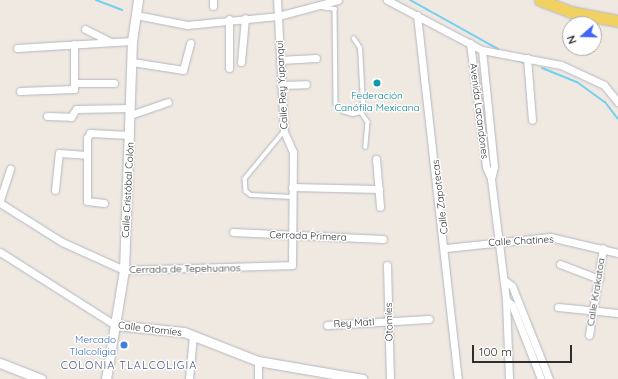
<!DOCTYPE html>
<meta charset="utf-8">
<style>
body{margin:0}
#map{position:relative;width:618px;height:379px;overflow:hidden;background:#efe9e1;font-family:Quicksand,sans-serif}
div>[style]{position:absolute}
[style*='--x']{left:calc(var(--x)*1px);top:calc(var(--y)*1px);width:calc(var(--w)*1px);rotate:calc(var(--a)*1deg)}
.stream>*{height:2px;margin:-1px;padding:0 1px;transform-origin:1px;border-radius:1px;background:#75cff0}
.roads{filter:drop-shadow(0 0 1px #b4b7c1) drop-shadow(0 0 1px #b4b7c1)}
.lane>*{height:3.5px;margin:-1.75px;padding:0 1.75px;transform-origin:1.75px;border-radius:1.75px;background:#fff}
.street>*{height:7px;margin:-3.5px;padding:0 3.5px;transform-origin:3.5px;border-radius:3.5px;background:#fff}
.secondary>*{height:9px;margin:-4.5px;padding:0 4.5px;transform-origin:4.5px;border-radius:4.5px;background:#fff}
.primary>*{height:11px;margin:-5.5px;padding:0 5.5px;transform-origin:5.5px;border-radius:5.5px;background:#f2d163}
.dots>*{width:11px;height:11px;translate:-50% -50%;box-sizing:border-box;border:2px solid #fff;border-radius:50%}
span{translate:-50% -50%;white-space:nowrap;text-align:center;line-height:1.15;-webkit-text-stroke:3px #fff;paint-order:stroke}
.street-label{font-size:10px;color:#2e2e2e}
.culture-label{font-size:10px;color:#0d838f}
.shop-label{font-size:10px;color:#366cbe}
.right{translate:-100% -50%;text-align:right}
.neighbourhood-label{font-size:11px;color:#4d5680;letter-spacing:1px}
.north{position:absolute;left:562px;top:16px;width:40px;height:40px;box-sizing:border-box;background:#fff;border:1px solid #ababab;border-radius:50%;rotate:250deg;font-size:11px;font-weight:700;line-height:16px;text-align:center;color:#2e2e2e}
.north::after{content:'';display:block;margin:auto;width:14px;height:18px;background:#4264fb;clip-path:polygon(50% 0,100% 100%,50% 72%,0 100%)}
.scale{position:absolute;left:472px;top:345px;width:100px;height:18px;box-sizing:border-box;border:2px solid #2e2e2e;border-top:0;padding-left:5px;font-size:12px;line-height:14px;white-space:nowrap;color:#2e2e2e;-webkit-text-stroke:3px #fff;paint-order:stroke}
</style>
<div id="map">
<div class="stream">
<div style="--x:96;--y:0;--w:28;--a:21"></div>
<div style="--x:410;--y:0;--w:101;--a:29.1"></div>
<div style="--x:517;--y:60;--w:9;--a:21"></div>
<div style="--x:542;--y:68;--w:38;--a:22"></div>
<div style="--x:577;--y:82;--w:34;--a:36"></div>
<div style="--x:605;--y:102;--w:21;--a:53"></div>
</div>
<div class="roads">
<div class="lane">
<div style="--x:321;--y:7;--w:14;--a:8"></div>
<div style="--x:335;--y:9;--w:95;--a:89.4"></div>
<div style="--x:336;--y:104;--w:10;--a:45"></div>
<div style="--x:343;--y:111;--w:10;--a:17"></div>
<div style="--x:353;--y:114;--w:8;--a:-14"></div>
<div style="--x:361;--y:112;--w:9;--a:-77"></div>
<div style="--x:363;--y:103;--w:55;--a:-93.1"></div>
<div style="--x:360;--y:48;--w:11;--a:-124"></div>
<div style="--x:361;--y:112;--w:12;--a:55"></div>
<div style="--x:368;--y:122;--w:25;--a:95"></div>
<div style="--x:284;--y:132;--w:61;--a:129.7"></div>
<div style="--x:245;--y:179;--w:12;--a:85"></div>
<div style="--x:246;--y:191;--w:6;--a:39"></div>
<div style="--x:251;--y:195;--w:41;--a:2.8"></div>
</div>
<div class="street">
<div style="--x:213;--y:0;--w:6;--a:90"></div>
<div style="--x:387;--y:0;--w:107;--a:27.8"></div>
<div style="--x:482;--y:50;--w:80;--a:10.8"></div>
<div style="--x:561;--y:65;--w:47;--a:24.9"></div>
<div style="--x:604;--y:85;--w:22;--a:51"></div>
<div style="--x:136;--y:15;--w:52;--a:11.1"></div>
<div style="--x:187;--y:25;--w:91;--a:-5.6"></div>
<div style="--x:278;--y:16;--w:62;--a:-14.9"></div>
<div style="--x:417;--y:15;--w:366;--a:83.6"></div>
<div style="--x:85;--y:29;--w:28;--a:27"></div>
<div style="--x:470;--y:43;--w:125;--a:82.6"></div>
<div style="--x:486;--y:167;--w:12;--a:66"></div>
<div style="--x:17;--y:48;--w:115;--a:-3.5"></div>
<div style="--x:482;--y:50;--w:117;--a:84.1"></div>
<div style="--x:494;--y:166;--w:13;--a:103"></div>
<div style="--x:491;--y:179;--w:122;--a:82.9"></div>
<div style="--x:506;--y:300;--w:79;--a:87.8"></div>
<div style="--x:527;--y:58;--w:62;--a:85.4"></div>
<div style="--x:280;--y:60;--w:36;--a:-3"></div>
<div style="--x:132;--y:62;--w:52;--a:8.9"></div>
<div style="--x:183;--y:70;--w:28;--a:-75"></div>
<div style="--x:241;--y:62;--w:44;--a:-84.8"></div>
<div style="--x:229;--y:68;--w:49;--a:-90"></div>
<div style="--x:75;--y:83;--w:39;--a:0"></div>
<div style="--x:281;--y:85;--w:25;--a:-2"></div>
<div style="--x:20;--y:91;--w:54;--a:-2.1"></div>
<div style="--x:74;--y:89;--w:45;--a:-90"></div>
<div style="--x:130;--y:115;--w:40;--a:-18.9"></div>
<div style="--x:47;--y:116;--w:24;--a:2"></div>
<div style="--x:71;--y:117;--w:9;--a:-58"></div>
<div style="--x:76;--y:109;--w:54;--a:-1.1"></div>
<div style="--x:376;--y:159;--w:48;--a:85.2"></div>
<div style="--x:292;--y:187;--w:87;--a:1.3"></div>
<div style="--x:55;--y:190;--w:37;--a:-84"></div>
<div style="--x:59;--y:153;--w:27;--a:4"></div>
<div style="--x:0;--y:200;--w:33;--a:-72"></div>
<div style="--x:0;--y:203;--w:73;--a:32.2"></div>
<div style="--x:62;--y:242;--w:68;--a:24.3"></div>
<div style="--x:124;--y:270;--w:168;--a:-1.7"></div>
<div style="--x:292;--y:265;--w:113;--a:-89.5"></div>
<div style="--x:293;--y:152;--w:22;--a:-114"></div>
<div style="--x:284;--y:132;--w:132;--a:-93"></div>
<div style="--x:104;--y:203;--w:17;--a:-173"></div>
<div style="--x:87;--y:201;--w:63;--a:-90"></div>
<div style="--x:87;--y:138;--w:6;--a:-59"></div>
<div style="--x:90;--y:133;--w:40;--a:2.9"></div>
<div style="--x:233;--y:232;--w:150;--a:2.7"></div>
<div style="--x:446;--y:248;--w:105;--a:-6"></div>
<div style="--x:550;--y:237;--w:70;--a:13.2"></div>
<div style="--x:0;--y:252;--w:136;--a:32.4"></div>
<div style="--x:560;--y:264;--w:42;--a:21"></div>
<div style="--x:387;--y:265;--w:114;--a:88.5"></div>
<div style="--x:504;--y:280;--w:10;--a:37"></div>
<div style="--x:512;--y:286;--w:100;--a:68.3"></div>
<div style="--x:506;--y:300;--w:8;--a:40"></div>
<div style="--x:512;--y:305;--w:79;--a:68.6"></div>
<div style="--x:558;--y:307;--w:60;--a:5.7"></div>
<div style="--x:327;--y:325;--w:102;--a:-3.4"></div>
<div style="--x:589;--y:335;--w:88;--a:-80.9"></div>
<div style="--x:258;--y:361;--w:18;--a:90"></div>
<div style="--x:189;--y:379;--w:44;--a:-84.8"></div>
</div>
<div class="secondary">
<div style="--x:115;--y:325;--w:69;--a:5.8"></div>
<div style="--x:184;--y:332;--w:79;--a:21.4"></div>
<div style="--x:258;--y:361;--w:106;--a:9.8"></div>
<div style="--x:0;--y:363;--w:44;--a:21.3"></div>
<div style="--x:106;--y:379;--w:110;--a:-80.6"></div>
<div style="--x:124;--y:270;--w:229;--a:-88"></div>
<div style="--x:132;--y:41;--w:41;--a:-81.7"></div>
</div>
<div class="primary">
<div style="--x:540;--y:0;--w:33;--a:21"></div>
<div style="--x:571;--y:12;--w:48;--a:10.8"></div>
</div>
</div>
<div class="dots">
<div style="left:377px;top:83px;background:#0f9aa8"></div>
<div style="left:124px;top:345px;background:#3f7fe0"></div>
</div>
<div class="street-label">
<span style="left:282px;top:85px;rotate:-93deg">Calle Rey Yupanqui</span>
<span style="left:479px;top:111px;rotate:83deg">Avenida Lacandones</span>
<span style="left:128px;top:190px;rotate:-87deg">Calle Cristóbal Colón</span>
<span style="left:440px;top:197px;rotate:-97deg">Calle Zapotecas</span>
<span style="left:308px;top:236px;rotate:2deg">Cerrada Primera</span>
<span style="left:521px;top:241px;rotate:-3deg">Calle Chatines</span>
<span style="left:185px;top:269px;rotate:-1deg">Cerrada de Tepehuanos</span>
<span style="left:596px;top:292px;rotate:-81deg">Calle Krakatoa</span>
<span style="left:389px;top:322px;rotate:-91deg">Otomíes</span>
<span style="left:354px;top:323px;rotate:-3deg">Rey Matl</span>
<span style="left:150px;top:329px;rotate:7deg">Calle Otomíes</span>
</div>
<div class="culture-label">
<span style="left:377px;top:101px">Federación<br>Canófila Mexicana</span>
</div>
<div class="shop-label">
<span class="right" style="left:116px;top:345px">Mercado<br>Tlalcoligia</span>
</div>
<div class="neighbourhood-label">
<span style="left:129px;top:365px">COLONIA TLALCOLIGIA</span>
</div>
<div class="north">N</div>
<div class="scale">100 m</div>
</div>
